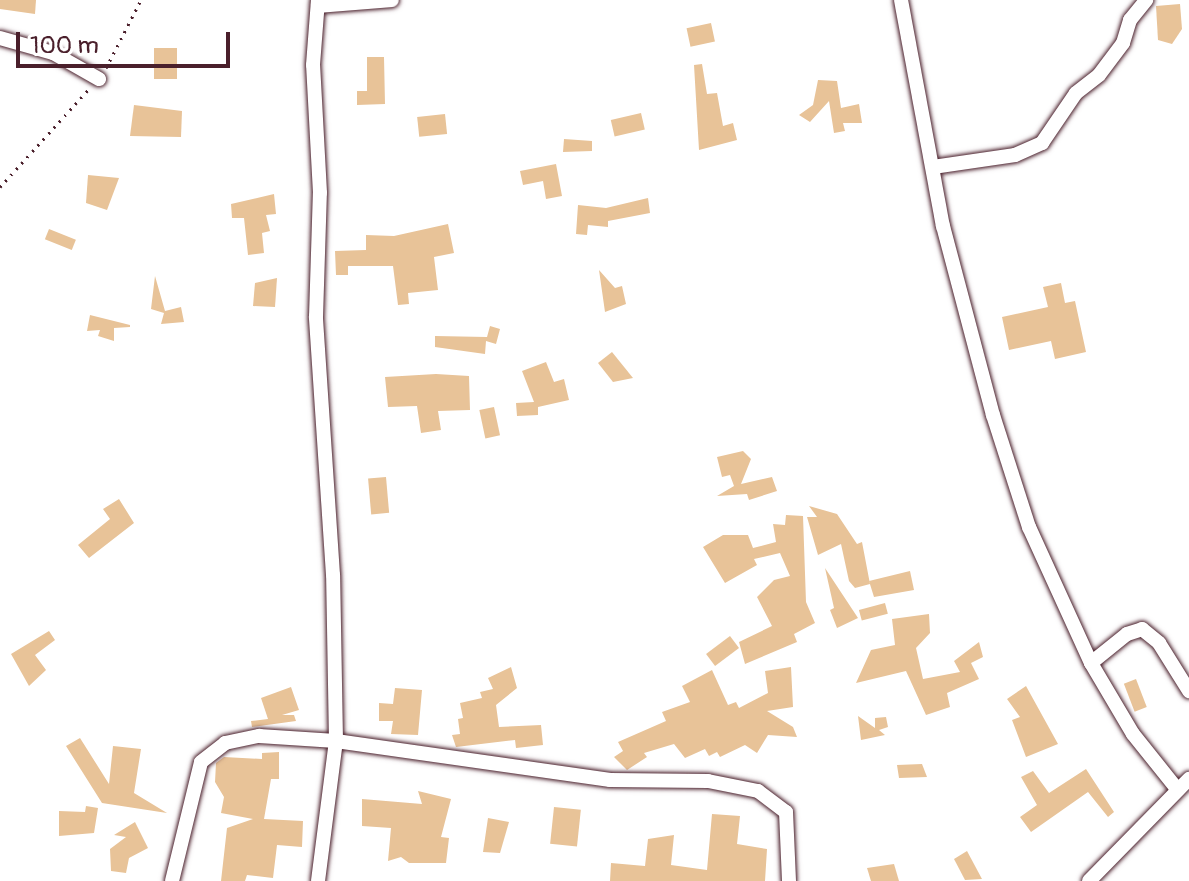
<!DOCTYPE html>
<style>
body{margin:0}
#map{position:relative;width:1189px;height:881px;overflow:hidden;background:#fff;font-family:Pangolin,sans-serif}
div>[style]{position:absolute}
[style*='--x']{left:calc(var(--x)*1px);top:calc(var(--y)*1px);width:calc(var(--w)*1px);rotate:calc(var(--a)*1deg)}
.building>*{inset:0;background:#e8c398;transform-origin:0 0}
.path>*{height:3px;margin-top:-1.5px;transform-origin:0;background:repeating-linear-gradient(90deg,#4a1f2b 0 2px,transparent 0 8px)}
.roads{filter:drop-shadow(0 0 2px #4a1f2b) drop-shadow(0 0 2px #4a1f2b)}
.street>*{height:14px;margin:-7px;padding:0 7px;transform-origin:7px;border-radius:7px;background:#fff}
span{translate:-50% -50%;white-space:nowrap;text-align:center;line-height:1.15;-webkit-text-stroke:7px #fff;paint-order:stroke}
.scale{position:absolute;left:16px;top:32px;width:214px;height:36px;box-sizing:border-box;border:4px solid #4a1f2b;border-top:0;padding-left:10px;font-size:24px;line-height:28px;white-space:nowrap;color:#4a1f2b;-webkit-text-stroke:6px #fff;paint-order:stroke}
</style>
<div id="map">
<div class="building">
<div style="clip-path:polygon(0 0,36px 0,35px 14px,0 9px)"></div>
<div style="clip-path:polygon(1180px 4px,1182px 29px,1172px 44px,1158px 40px,1156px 6px)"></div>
<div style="left:711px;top:23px;width:19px;height:25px;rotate:78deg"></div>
<div style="left:177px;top:48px;width:31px;height:23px;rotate:90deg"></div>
<div style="clip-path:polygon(367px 57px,384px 57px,385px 104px,357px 105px,357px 91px,367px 91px)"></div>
<div style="clip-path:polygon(702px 64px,707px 94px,717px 93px,723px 126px,733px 123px,737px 140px,699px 150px,694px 65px)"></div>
<div style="clip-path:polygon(818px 80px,837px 81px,841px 108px,859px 104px,862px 123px,843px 123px,845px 131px,834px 133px,829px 101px,810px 122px,799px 115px,813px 105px)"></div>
<div style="clip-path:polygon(134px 105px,182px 111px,181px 137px,130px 136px)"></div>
<div style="left:641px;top:113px;width:17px;height:31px;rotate:77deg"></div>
<div style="left:445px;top:114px;width:20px;height:28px;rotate:84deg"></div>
<div style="clip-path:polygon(564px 139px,592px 141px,592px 151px,563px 152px)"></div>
<div style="clip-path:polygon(556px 164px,562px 196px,546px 199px,543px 181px,523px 185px,520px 171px)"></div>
<div style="clip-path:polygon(88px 175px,119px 178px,107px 210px,86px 203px)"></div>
<div style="clip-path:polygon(274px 194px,276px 214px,266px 215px,270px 231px,262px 233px,264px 253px,248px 255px,244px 218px,232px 218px,231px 204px)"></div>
<div style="clip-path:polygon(648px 198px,650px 213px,608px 221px,608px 227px,588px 225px,587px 235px,576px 234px,578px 205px,606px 208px)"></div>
<div style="clip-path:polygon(448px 224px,454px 253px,434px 257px,438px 290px,408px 293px,409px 304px,398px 305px,393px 266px,348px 266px,348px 275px,336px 275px,335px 251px,366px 250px,366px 235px,394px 236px)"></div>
<div style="left:49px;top:229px;width:29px;height:11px;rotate:22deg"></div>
<div style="clip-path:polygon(599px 270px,615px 288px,622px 286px,626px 304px,605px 312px)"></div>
<div style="clip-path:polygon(155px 276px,165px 311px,181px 307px,184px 322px,161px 324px,164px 313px,151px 309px)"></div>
<div style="clip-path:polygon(277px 278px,275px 307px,253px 306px,255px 283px)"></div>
<div style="clip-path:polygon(1061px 283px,1065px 303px,1075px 301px,1086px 352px,1055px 359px,1051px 341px,1009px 350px,1002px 317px,1048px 307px,1043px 287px)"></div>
<div style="clip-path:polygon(90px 315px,130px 325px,130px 327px,114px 328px,114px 341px,98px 336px,100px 330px,87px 331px)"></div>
<div style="clip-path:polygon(490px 326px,500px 329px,496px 344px,486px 341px,485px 354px,435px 347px,435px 336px,487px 337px)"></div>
<div style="clip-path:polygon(612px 352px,633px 378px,613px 382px,598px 363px)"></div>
<div style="clip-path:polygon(546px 362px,554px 382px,564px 379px,569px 400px,538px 407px,538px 415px,517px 416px,516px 403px,534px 402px,522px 371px)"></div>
<div style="clip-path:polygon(436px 374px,469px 376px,470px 410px,438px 411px,441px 430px,421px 433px,417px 406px,388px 407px,385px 377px)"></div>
<div style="left:494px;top:407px;width:29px;height:15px;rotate:78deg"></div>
<div style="clip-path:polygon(743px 451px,751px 459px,741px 484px,772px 477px,777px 491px,749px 500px,747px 494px,717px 496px,734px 486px,730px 475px,722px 477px,717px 457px)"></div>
<div style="left:386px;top:477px;width:36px;height:18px;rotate:85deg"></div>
<div style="clip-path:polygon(119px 499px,134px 523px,89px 558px,78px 545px,110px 519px,103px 509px)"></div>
<div style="clip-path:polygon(809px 506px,837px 514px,857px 544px,862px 542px,870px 584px,855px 588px,849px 581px,841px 544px,818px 555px,807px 517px,817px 517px)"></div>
<div style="clip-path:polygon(786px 515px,803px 516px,806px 602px,815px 623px,794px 634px,797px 642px,745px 664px,739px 642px,772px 626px,757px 597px,774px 580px,790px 576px,780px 553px,754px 559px,757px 565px,725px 583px,703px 547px,723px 535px,748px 535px,753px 548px,776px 542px,773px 524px,785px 525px)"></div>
<div style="clip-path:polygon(825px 568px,858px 618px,837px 628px,830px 610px,834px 608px)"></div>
<div style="clip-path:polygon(910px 571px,914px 590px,874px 597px,869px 581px)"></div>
<div style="left:885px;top:603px;width:11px;height:27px;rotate:75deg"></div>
<div style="clip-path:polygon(929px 614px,930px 633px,916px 648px,923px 679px,960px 672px,954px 661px,979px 642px,983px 657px,971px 663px,979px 679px,947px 693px,950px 707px,926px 715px,906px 671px,856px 683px,871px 650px,895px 645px,892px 619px)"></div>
<div style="clip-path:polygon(49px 631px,55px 640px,35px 655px,46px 670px,29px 686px,11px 654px)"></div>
<div style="left:730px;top:636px;width:15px;height:30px;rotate:53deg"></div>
<div style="clip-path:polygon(511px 667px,517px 688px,496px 705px,499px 727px,541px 725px,543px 745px,516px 748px,515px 740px,456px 747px,452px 735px,460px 734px,458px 719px,463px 718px,460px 703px,482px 698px,480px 692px,493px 689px,488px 678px)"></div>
<div style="clip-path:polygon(791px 667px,793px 707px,767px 711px,793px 727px,797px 737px,768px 735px,757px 753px,745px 745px,720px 757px,717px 752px,709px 756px,705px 749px,685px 758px,674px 744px,644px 753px,647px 757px,627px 770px,614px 757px,623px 751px,618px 742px,666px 721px,662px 712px,690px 702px,682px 686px,712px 670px,728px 705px,736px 702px,739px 708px,768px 693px,765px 671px)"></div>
<div style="left:1136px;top:679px;width:30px;height:13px;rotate:69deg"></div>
<div style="clip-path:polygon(1026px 686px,1058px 744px,1026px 757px,1012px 720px,1020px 717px,1007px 699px)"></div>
<div style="clip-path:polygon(291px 687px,299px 710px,282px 715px,294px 715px,296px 721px,252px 727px,251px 721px,268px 719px,261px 698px)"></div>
<div style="clip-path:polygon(395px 688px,422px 690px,418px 735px,391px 734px,393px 721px,379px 721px,379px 703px,393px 704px)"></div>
<div style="clip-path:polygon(858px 716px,875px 728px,875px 718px,886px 717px,888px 727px,879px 730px,885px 735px,861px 740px)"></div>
<div style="clip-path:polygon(80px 738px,109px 784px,113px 746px,141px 749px,134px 793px,167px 813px,102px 803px,66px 746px)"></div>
<div style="clip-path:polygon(279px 752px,279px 779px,271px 779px,264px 819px,303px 821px,302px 847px,277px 845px,273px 878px,247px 875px,245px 881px,221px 881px,227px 828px,253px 819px,221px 813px,224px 797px,215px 782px,216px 763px,224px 757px,262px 759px,262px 753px)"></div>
<div style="clip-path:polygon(922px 764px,927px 777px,899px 778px,897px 765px)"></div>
<div style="clip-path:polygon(1086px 769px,1114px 812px,1108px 817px,1088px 792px,1031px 832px,1020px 817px,1037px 805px,1021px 777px,1033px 771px,1049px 793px)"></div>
<div style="clip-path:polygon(418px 791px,451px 799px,441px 837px,449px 838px,446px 863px,409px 863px,401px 857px,388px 861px,391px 828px,362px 826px,362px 799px,422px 804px)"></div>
<div style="clip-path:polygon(86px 806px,98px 808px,94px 833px,59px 836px,59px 811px,85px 812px)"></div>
<div style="left:554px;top:807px;width:27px;height:37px;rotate:6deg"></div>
<div style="clip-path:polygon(712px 814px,740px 816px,737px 844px,767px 849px,765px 881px,610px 881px,611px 863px,645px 866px,648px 839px,674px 835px,671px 865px,707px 870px)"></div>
<div style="clip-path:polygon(488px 818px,509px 822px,500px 853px,483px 852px)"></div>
<div style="clip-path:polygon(135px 822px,148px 848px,129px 858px,126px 873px,111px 871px,110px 849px,126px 837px,114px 835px)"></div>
<div style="clip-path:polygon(967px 851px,982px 879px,965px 880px,954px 859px)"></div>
<div style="clip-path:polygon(894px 864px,899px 881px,871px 881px,867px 868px)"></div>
</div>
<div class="path">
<div style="--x:106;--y:68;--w:76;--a:-62.8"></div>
<div style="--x:0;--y:187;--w:132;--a:-47.8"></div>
</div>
<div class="roads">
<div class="street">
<div style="--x:901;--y:0;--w:230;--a:79.5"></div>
<div style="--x:943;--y:226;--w:196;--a:75.2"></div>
<div style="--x:993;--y:415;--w:118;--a:72.2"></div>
<div style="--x:1029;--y:527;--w:149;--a:65.5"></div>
<div style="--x:1091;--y:663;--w:82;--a:59.4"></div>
<div style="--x:1133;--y:734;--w:70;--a:51.3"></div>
<div style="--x:318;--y:6;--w:74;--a:-4.6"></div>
<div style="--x:0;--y:38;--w:55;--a:15.8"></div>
<div style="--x:53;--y:53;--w:53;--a:29.5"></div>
<div style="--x:933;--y:167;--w:83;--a:-8.3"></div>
<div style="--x:1015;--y:155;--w:30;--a:-24"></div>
<div style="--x:1042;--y:143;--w:60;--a:-55.8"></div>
<div style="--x:1076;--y:93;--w:29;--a:-38"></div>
<div style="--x:1099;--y:75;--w:40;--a:-53"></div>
<div style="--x:1123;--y:43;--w:24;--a:-73"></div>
<div style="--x:1130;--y:20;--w:26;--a:-51"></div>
<div style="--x:1091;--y:663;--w:46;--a:-38.9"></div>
<div style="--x:1127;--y:634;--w:16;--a:-18"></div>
<div style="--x:1142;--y:629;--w:22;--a:39"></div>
<div style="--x:1159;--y:643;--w:57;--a:58"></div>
<div style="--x:172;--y:881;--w:122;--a:-76.3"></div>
<div style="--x:201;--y:762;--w:31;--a:-38"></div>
<div style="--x:225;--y:743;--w:35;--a:-12"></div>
<div style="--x:259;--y:736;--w:77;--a:3.7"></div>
<div style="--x:336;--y:741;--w:277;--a:8.1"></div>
<div style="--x:610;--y:780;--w:98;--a:0.6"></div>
<div style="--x:708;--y:781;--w:51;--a:11.3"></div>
<div style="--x:758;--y:791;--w:35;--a:37"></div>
<div style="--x:786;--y:812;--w:69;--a:87.5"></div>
<div style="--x:318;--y:881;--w:141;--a:-82.7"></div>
<div style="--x:336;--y:741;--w:166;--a:-91"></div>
<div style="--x:333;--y:575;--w:259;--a:-93.8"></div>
<div style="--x:316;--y:317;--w:124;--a:-88.2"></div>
<div style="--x:320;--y:193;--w:128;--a:-93.1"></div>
<div style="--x:313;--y:65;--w:65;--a:-85.6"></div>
<div style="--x:1089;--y:881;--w:143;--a:-45.6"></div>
</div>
</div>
<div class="scale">100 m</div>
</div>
